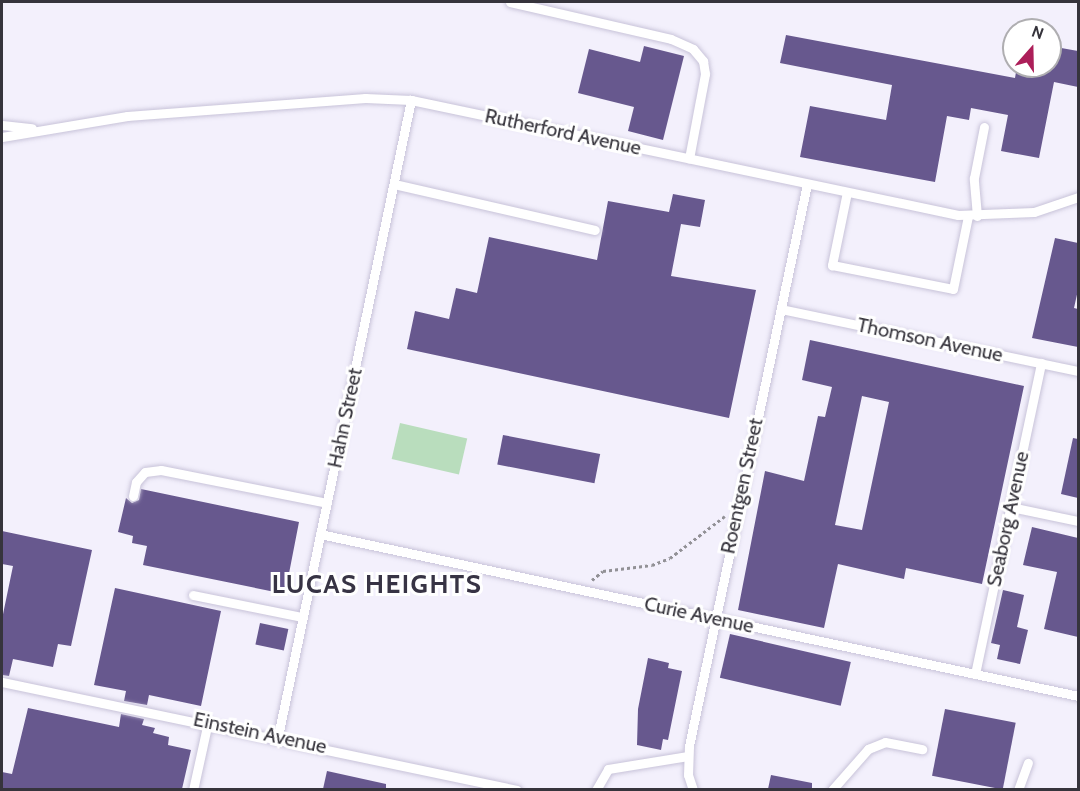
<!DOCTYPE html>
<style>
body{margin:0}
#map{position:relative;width:1080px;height:791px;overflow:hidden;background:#fbfbfb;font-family:Cabin,sans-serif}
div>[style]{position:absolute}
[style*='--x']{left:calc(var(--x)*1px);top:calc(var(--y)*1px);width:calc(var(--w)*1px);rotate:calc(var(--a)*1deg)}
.built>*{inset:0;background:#f3f0fc}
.green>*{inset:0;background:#b9ddbd;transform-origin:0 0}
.building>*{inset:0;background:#67588e;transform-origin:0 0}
.path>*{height:3px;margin-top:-1.5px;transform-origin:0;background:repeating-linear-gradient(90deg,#929196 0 3px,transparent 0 6px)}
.roads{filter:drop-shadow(0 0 2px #c8c3d9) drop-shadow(0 0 2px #c8c3d9)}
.service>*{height:9px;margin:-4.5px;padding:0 4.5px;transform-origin:4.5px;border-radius:4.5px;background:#fff}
span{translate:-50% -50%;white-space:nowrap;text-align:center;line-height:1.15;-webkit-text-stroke:6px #fff;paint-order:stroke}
.street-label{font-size:20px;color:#36343c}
.district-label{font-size:26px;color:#373344;font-weight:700;letter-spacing:1.5px}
.frame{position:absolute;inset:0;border:3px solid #36343c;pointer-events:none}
.north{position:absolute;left:1002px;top:18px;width:60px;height:60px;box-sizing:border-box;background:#fff;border:2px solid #afaeb1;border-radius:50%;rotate:20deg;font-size:16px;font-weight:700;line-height:24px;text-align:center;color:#36343c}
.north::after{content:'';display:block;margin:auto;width:21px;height:27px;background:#ac1e59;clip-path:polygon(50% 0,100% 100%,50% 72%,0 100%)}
</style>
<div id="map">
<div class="built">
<div style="clip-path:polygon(evenodd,2px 2px,1078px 2px,1078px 789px,2px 789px,2px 2px,1014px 30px,1050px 30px,1050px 66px,1014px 66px,1014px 30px)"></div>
</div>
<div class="green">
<div style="left:400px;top:423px;width:69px;height:37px;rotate:13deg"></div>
</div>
<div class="building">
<div style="clip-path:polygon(786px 35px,1015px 78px,1017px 66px,1050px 66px,1050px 46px,1078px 51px,1078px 87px,1054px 82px,1039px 158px,1001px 151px,1008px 115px,971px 108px,969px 120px,947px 116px,935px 182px,800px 157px,810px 106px,886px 120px,892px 85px,780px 63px)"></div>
<div style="clip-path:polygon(644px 46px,684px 56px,663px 140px,628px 131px,634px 107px,578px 93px,589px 49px,640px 62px)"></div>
<div style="clip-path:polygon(673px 194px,705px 200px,700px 227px,681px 224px,671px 276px,756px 290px,729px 418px,407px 349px,415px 311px,449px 319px,456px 288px,477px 293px,489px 237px,597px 260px,608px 201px,669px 212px)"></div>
<div style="clip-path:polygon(1055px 238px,1078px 243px,1078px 290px,1074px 308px,1078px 309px,1078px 347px,1032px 338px)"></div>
<div style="clip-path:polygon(evenodd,810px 340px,1024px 386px,982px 584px,906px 568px,904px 579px,838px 564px,824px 628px,738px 610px,765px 471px,804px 481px,818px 416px,825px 417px,832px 387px,802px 380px,810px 340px,862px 396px,889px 402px,862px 530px,835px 525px,862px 396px)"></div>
<div style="left:503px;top:435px;width:99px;height:30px;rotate:11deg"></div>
<div style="clip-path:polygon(1073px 438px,1078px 439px,1078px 498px,1061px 494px)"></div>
<div style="clip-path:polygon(141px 489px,299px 522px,285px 594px,143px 565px,147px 546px,132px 543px,133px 536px,118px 532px,126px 498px,132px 503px,139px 500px)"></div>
<div style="clip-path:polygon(1032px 527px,1078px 538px,1078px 637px,1044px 629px,1057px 572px,1023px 565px)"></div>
<div style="clip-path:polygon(2px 531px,92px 550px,71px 646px,58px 644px,53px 667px,13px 659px,9px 676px,2px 675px,2px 619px,13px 566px,2px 564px)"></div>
<div style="clip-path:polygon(115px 588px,221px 611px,201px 706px,149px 695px,147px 705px,124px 701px,126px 691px,94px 685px)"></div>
<div style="clip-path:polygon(1003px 590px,1024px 595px,1017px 627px,1028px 630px,1020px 664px,997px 659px,1000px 645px,991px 643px)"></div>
<div style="left:260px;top:623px;width:29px;height:22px;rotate:12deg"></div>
<div style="left:730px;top:634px;width:124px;height:45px;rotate:13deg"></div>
<div style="clip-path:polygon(648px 658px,669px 663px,668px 668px,682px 671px,668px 740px,663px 739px,661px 750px,637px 745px,638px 709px)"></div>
<div style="clip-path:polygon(28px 708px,119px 727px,121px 714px,144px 719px,142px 725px,155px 728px,153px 733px,169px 737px,168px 745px,191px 750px,182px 789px,2px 789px,2px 772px,12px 774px)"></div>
<div style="left:945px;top:709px;width:72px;height:68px;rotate:11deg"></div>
<div style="clip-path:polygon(327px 771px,386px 784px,386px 789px,323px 789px)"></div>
<div style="clip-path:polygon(771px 775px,812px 783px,812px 789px,768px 789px)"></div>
</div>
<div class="path">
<div style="--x:592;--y:580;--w:14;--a:-39"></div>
<div style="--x:603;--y:571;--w:49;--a:-7"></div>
<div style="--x:652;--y:565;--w:19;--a:-21"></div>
<div style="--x:670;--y:558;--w:69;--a:-37.4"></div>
</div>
<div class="roads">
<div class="service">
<div style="--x:510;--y:2;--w:165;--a:12.9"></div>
<div style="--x:671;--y:39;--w:24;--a:24"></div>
<div style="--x:693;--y:49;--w:16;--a:50"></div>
<div style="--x:703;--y:61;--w:13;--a:81"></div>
<div style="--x:705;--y:74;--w:86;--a:100.7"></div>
<div style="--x:2;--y:125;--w:30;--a:6"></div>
<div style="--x:2;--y:137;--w:127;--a:-9.5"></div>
<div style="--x:127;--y:116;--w:239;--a:-4.3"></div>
<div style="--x:365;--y:98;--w:46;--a:2.5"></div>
<div style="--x:411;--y:100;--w:559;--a:11.87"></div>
<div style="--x:958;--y:215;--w:76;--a:-2.3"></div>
<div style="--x:1034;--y:212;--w:46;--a:-18.8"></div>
<div style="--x:394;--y:184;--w:206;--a:12.9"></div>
<div style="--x:847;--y:192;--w:75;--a:101.6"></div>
<div style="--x:832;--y:265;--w:123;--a:11.2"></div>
<div style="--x:953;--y:289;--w:75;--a:-78.4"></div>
<div style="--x:977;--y:216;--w:38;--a:-95"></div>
<div style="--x:974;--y:178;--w:52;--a:-78.9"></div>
<div style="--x:781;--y:309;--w:303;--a:11.8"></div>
<div style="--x:133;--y:496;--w:14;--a:-78"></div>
<div style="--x:136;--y:482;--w:13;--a:-48"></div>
<div style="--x:145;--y:472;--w:16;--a:-7"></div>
<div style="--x:161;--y:470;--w:169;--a:11.2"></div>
<div style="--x:1011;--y:507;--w:68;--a:11.8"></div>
<div style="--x:320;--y:534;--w:775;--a:12.06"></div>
<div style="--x:193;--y:595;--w:111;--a:11.4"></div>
<div style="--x:975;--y:674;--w:318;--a:-78"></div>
<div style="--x:2;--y:682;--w:526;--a:11.84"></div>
<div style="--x:278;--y:736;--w:650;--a:-78.19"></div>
<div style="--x:193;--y:790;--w:70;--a:-77.6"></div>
<div style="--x:596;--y:790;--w:24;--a:-60"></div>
<div style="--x:608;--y:769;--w:81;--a:-9.2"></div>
<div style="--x:693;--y:790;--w:16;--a:-108"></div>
<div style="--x:688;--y:775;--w:29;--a:-88"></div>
<div style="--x:689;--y:746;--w:574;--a:-78.14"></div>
<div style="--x:832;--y:790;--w:55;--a:-48.7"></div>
<div style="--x:868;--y:749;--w:18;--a:-22"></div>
<div style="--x:885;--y:742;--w:38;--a:11"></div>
<div style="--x:1018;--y:790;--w:29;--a:-70"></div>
</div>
</div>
<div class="street-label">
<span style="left:563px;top:132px;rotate:12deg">Rutherford Avenue</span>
<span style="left:930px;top:340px;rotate:12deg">Thomson Avenue</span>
<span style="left:345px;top:418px;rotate:-78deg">Hahn Street</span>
<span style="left:742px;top:486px;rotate:-78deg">Roentgen Street</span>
<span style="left:1008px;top:519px;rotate:-78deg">Seaborg Avenue</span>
<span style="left:699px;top:615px;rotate:12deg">Curie Avenue</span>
<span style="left:260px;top:733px;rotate:12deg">Einstein Avenue</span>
</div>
<div class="district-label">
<span style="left:377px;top:585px">LUCAS HEIGHTS</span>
</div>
<div class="frame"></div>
<div class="north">N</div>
</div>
